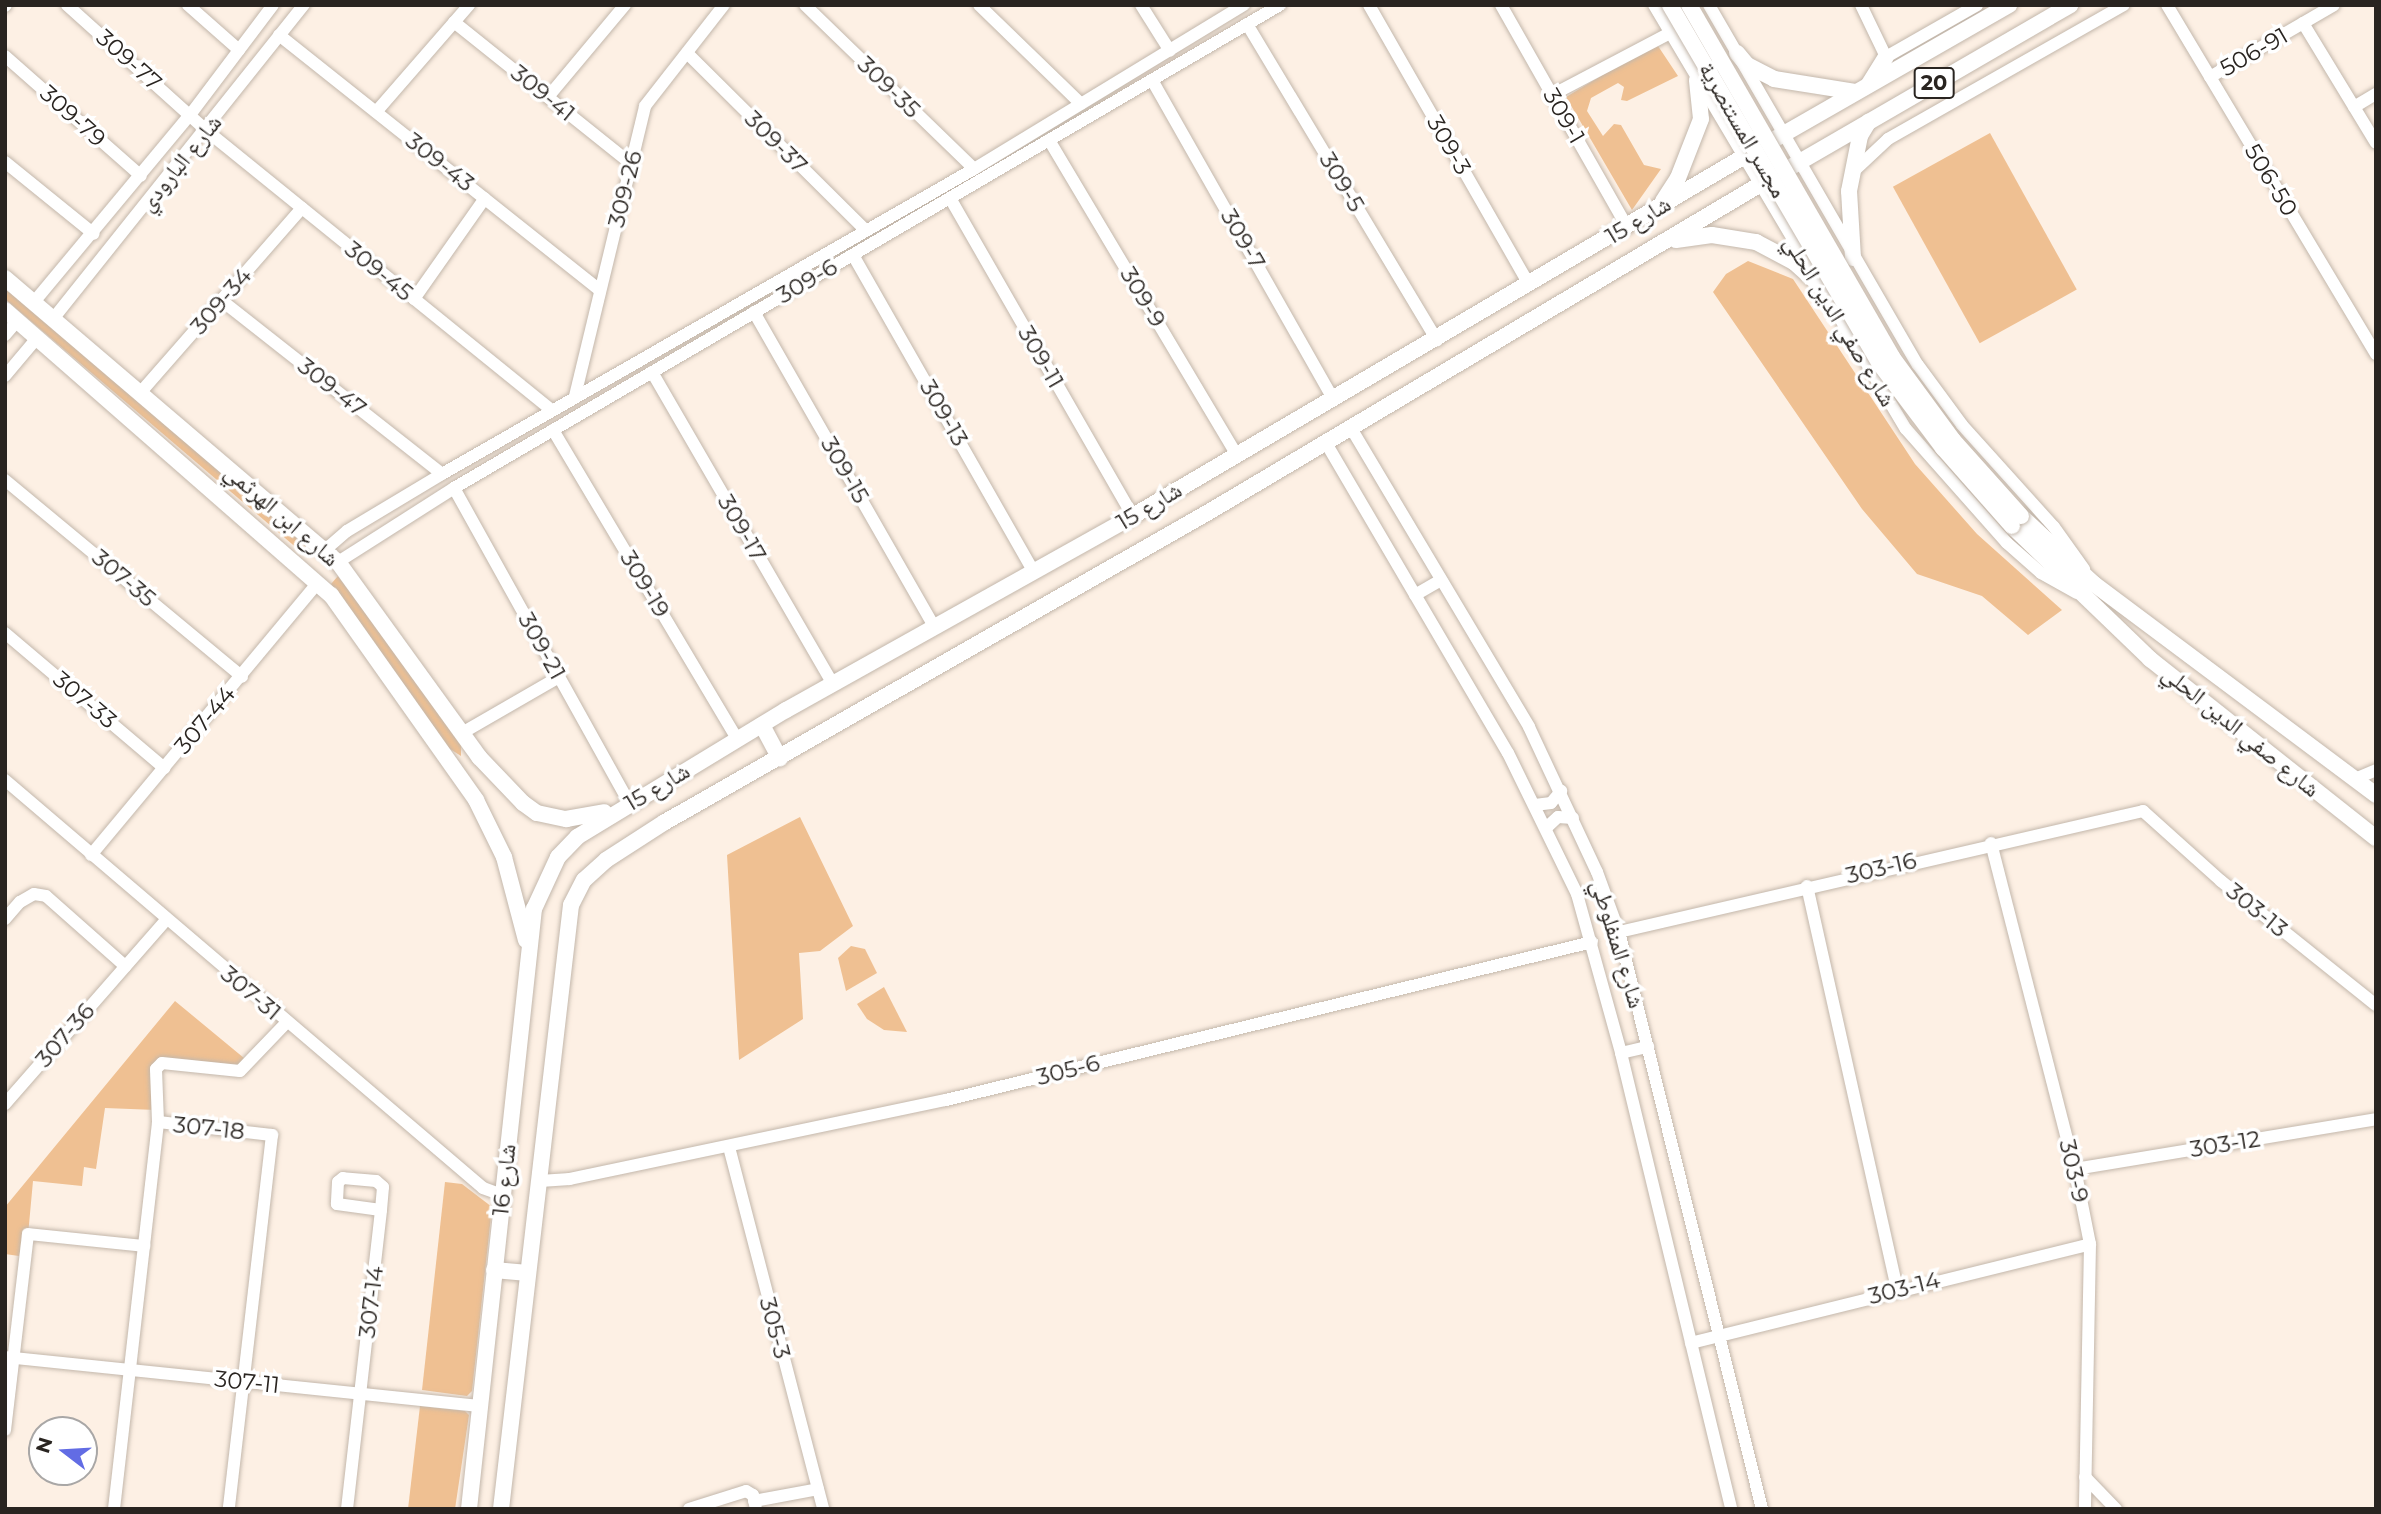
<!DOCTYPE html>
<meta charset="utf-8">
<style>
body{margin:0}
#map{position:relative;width:2381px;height:1514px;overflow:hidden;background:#fdf0e4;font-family:Montserrat,"Noto Naskh Arabic",sans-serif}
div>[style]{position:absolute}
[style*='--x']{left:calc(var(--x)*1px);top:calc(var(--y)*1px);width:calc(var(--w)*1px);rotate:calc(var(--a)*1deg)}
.green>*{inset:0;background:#efc092;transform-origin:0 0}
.roads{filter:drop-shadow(0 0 2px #c3b7ab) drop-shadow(0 0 2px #c3b7ab)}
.minor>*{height:12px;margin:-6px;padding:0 6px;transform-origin:6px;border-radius:6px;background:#fff}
.major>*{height:16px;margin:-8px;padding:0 8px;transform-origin:8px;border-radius:8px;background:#fff}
.bridges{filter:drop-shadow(0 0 2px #c3b7ab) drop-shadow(0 0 2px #c3b7ab)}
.major-bridge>*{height:16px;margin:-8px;padding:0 8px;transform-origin:8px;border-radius:8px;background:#fff}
span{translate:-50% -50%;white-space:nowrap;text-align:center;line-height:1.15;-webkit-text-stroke:7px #fff;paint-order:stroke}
.shield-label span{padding:2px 5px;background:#fff;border:2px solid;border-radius:5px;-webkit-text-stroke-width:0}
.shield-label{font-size:21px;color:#292420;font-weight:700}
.street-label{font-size:23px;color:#292420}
.frame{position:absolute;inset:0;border:7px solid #292420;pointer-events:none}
.north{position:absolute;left:28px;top:1416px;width:70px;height:70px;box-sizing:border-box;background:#fff;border:2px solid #a9a7a6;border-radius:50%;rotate:287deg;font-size:19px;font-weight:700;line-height:28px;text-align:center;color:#292420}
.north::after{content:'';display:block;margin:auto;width:24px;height:32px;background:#626ce4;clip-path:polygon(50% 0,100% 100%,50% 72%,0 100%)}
</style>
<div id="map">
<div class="green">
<div style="clip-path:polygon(1656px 43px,1678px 76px,1627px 101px,1621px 100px,1624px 87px,1618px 83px,1591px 98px,1587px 111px,1603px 136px,1614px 124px,1621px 125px,1644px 165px,1661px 169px,1632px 210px,1566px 97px)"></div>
<div style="left:1990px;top:133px;width:179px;height:111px;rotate:61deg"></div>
<div style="clip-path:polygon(1748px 261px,1793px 279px,1915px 464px,1977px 534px,2062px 610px,2028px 635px,1982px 596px,1917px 574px,1862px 509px,1713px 292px,1726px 274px)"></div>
<div style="clip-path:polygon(5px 287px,309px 549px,306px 556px,5px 299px)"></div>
<div style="clip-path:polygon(338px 576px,461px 743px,461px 756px,447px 747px,331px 584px)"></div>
<div style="clip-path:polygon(800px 817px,853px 926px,820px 951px,799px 953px,803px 1019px,739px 1060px,727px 855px)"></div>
<div style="clip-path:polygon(851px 946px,865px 949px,877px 973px,846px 991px,838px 958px)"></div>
<div style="clip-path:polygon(884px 987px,907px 1032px,884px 1030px,867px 1019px,857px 1004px)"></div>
<div style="clip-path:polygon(175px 1001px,250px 1063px,245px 1067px,162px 1063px,156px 1110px,105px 1108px,96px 1169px,84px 1167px,82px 1186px,33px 1181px,26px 1257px,5px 1254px,5px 1207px)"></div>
<div style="clip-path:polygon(445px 1182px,462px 1184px,492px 1207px,472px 1391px,467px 1396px,422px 1390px)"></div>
<div style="clip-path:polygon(420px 1406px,465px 1411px,469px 1415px,455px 1509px,408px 1509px)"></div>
</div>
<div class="roads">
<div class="minor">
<div style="--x:67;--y:5;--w:188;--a:42"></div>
<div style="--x:207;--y:131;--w:443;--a:39"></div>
<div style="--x:188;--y:5;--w:68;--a:41.4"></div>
<div style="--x:805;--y:5;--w:235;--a:44.1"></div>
<div style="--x:979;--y:5;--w:142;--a:44.1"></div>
<div style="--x:1141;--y:5;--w:54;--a:57.8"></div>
<div style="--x:1369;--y:5;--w:322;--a:60.2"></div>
<div style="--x:1501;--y:5;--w:255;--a:60.4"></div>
<div style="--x:1654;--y:5;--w:493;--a:59.3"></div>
<div style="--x:1906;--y:429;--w:152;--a:48.5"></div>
<div style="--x:2007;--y:543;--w:45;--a:41.4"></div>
<div style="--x:2041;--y:573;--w:41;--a:29.1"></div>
<div style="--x:1709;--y:5;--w:416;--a:59.9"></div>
<div style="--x:1918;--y:365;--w:74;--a:53.7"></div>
<div style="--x:1962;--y:425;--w:137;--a:48"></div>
<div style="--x:2054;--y:527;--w:52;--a:54.5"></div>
<div style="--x:1861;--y:5;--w:58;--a:64.3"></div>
<div style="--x:1886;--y:57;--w:105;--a:-29.7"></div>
<div style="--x:2167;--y:5;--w:407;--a:59.1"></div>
<div style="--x:5;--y:6;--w:1;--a:-45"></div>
<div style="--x:454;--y:22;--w:227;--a:38.7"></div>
<div style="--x:2303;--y:23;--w:140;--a:58.7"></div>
<div style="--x:1247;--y:24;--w:369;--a:59"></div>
<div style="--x:279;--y:35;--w:410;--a:38.5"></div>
<div style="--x:687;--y:53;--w:252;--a:44.8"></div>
<div style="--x:5;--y:56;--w:181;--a:41.4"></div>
<div style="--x:2210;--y:77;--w:143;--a:-30.1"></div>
<div style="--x:1152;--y:80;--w:367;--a:60.4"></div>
<div style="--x:1552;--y:95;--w:133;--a:-27.7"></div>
<div style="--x:548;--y:97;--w:120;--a:-50.1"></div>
<div style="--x:2354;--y:107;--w:26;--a:-31"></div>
<div style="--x:376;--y:112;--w:142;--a:-49"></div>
<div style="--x:1049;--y:140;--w:365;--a:59.2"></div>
<div style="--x:5;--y:162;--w:114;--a:39"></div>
<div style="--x:1854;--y:171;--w:47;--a:-43.3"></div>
<div style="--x:1888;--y:139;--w:271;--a:-29.6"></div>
<div style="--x:950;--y:198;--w:367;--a:60.1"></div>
<div style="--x:853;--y:255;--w:365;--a:60.3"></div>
<div style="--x:414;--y:299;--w:123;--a:-54.9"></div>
<div style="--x:221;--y:300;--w:281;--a:38.2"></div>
<div style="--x:34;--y:302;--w:244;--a:-50.2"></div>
<div style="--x:190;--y:115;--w:138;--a:-53"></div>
<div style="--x:754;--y:312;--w:364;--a:60.2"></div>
<div style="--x:53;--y:319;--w:402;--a:-51.4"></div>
<div style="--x:5;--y:335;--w:18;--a:-49"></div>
<div style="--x:652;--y:372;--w:361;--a:59.9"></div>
<div style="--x:5;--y:376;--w:50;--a:-49.9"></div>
<div style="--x:140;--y:393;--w:246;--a:-48.8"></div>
<div style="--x:575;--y:396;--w:298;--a:-76.4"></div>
<div style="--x:645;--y:106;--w:128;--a:-52"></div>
<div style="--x:1351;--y:428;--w:348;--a:59.2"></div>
<div style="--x:1529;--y:727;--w:160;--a:64.9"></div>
<div style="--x:1597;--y:872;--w:64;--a:69.9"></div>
<div style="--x:1619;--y:932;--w:594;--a:76.08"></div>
<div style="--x:553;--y:430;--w:360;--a:59.2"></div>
<div style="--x:1326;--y:443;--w:359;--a:59.6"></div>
<div style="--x:1508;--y:753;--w:157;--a:63.9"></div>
<div style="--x:1577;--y:894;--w:165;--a:74.5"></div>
<div style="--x:1621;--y:1053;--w:469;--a:76.4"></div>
<div style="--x:5;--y:480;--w:308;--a:39.7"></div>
<div style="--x:454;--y:488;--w:362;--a:60.9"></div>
<div style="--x:325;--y:550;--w:29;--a:-41"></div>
<div style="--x:347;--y:531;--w:111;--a:-31"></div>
<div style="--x:442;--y:474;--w:613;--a:-29.83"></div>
<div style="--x:974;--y:169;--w:316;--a:-31.3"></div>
<div style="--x:338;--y:562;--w:138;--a:-32.5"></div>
<div style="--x:454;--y:488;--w:957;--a:-30.32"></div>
<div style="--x:1415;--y:595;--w:30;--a:-30"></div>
<div style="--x:5;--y:633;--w:209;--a:40.3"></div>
<div style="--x:462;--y:733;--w:112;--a:-30"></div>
<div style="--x:2355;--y:779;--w:23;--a:-23"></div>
<div style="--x:5;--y:780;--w:628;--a:40.48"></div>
<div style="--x:483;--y:1188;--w:20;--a:20"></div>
<div style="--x:1535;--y:805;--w:16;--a:-7"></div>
<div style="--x:1551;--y:803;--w:16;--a:-50"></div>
<div style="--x:1546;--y:828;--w:16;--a:-43"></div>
<div style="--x:1558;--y:817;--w:15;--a:4"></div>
<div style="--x:1991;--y:843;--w:337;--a:75.6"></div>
<div style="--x:2075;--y:1169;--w:76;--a:78.7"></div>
<div style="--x:2090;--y:1244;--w:265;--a:91.1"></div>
<div style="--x:91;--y:855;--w:354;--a:-50.2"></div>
<div style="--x:1807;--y:886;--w:413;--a:77.4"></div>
<div style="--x:5;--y:919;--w:23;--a:-49"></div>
<div style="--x:20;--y:902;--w:16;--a:-30"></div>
<div style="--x:34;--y:894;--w:12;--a:9"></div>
<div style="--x:46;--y:896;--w:106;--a:41.5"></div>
<div style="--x:1619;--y:932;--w:538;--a:-13"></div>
<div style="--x:2143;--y:811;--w:105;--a:41.9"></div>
<div style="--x:2221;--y:881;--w:198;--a:38.7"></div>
<div style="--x:1621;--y:1053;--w:28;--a:-13"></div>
<div style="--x:5;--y:1104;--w:244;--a:-48.8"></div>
<div style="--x:158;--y:1122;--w:53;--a:-92.2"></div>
<div style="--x:156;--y:1069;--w:8;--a:-45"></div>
<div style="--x:162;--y:1063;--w:78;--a:5.9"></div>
<div style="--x:240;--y:1071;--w:66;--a:-46.2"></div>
<div style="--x:729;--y:1147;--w:374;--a:75.4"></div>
<div style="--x:2075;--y:1169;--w:305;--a:-9.4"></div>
<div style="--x:540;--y:1181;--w:30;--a:-4"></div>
<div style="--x:570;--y:1179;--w:384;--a:-11.9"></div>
<div style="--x:946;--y:1100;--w:665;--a:-13.74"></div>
<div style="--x:1691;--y:1343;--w:411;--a:-13.9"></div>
<div style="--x:5;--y:1357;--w:478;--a:5.9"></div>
<div style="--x:5;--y:1430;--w:197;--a:-83.3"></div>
<div style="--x:28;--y:1234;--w:117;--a:5.9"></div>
<div style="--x:2085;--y:1477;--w:45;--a:45.9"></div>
<div style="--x:754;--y:1501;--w:65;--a:-10.6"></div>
<div style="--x:114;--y:1509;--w:389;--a:-83.5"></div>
<div style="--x:158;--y:1122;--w:115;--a:6.5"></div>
<div style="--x:272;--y:1135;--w:376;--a:96.6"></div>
<div style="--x:347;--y:1509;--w:301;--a:-83.5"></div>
<div style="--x:381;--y:1210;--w:23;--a:-85"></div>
<div style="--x:383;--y:1187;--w:9;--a:-139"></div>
<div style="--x:376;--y:1181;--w:33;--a:-175"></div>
<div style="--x:343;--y:1178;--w:6;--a:141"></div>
<div style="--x:338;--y:1182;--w:22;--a:93"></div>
<div style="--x:337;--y:1204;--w:44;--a:7.8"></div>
<div style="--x:689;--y:1509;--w:60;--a:-17.5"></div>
<div style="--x:746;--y:1491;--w:8;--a:30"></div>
<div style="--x:753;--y:1495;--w:14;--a:78"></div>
</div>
<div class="major">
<div style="--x:1737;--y:53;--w:16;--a:50"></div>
<div style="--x:1747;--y:65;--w:30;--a:27"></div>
<div style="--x:1774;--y:79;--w:82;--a:9.1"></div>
<div style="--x:1869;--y:84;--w:32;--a:-58"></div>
<div style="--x:1775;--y:139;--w:270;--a:-29.8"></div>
<div style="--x:1791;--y:167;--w:323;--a:-30.1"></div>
<div style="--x:1663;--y:201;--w:27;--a:-57"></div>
<div style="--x:1678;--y:178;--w:63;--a:-68.7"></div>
<div style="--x:1701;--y:119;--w:39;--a:-96"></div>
<div style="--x:1676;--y:240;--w:36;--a:-8"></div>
<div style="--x:1712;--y:235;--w:45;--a:9"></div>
<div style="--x:1756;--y:242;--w:43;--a:27.8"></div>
<div style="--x:1794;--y:262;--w:28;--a:42"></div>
<div style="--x:1853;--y:258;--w:67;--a:-93.4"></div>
<div style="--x:1849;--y:191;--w:56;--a:-78.7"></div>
<div style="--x:1860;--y:136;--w:17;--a:-59"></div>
<div style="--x:5;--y:278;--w:438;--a:40.5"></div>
<div style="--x:338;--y:562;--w:241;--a:54.1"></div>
<div style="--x:479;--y:757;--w:64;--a:46.3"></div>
<div style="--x:523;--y:803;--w:17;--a:36"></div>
<div style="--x:537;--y:813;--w:30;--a:12"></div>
<div style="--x:566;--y:819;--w:39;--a:-10"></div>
<div style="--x:5;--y:310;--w:433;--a:41.2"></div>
<div style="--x:331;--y:595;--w:251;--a:54.7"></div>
<div style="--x:476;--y:800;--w:64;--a:63.8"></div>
<div style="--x:504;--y:857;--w:86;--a:75.2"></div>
<div style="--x:2021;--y:516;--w:100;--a:43"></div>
<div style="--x:2094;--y:584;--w:352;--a:36.8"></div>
<div style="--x:2012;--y:526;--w:192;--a:43.9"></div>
<div style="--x:2150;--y:659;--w:288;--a:38.4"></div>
<div style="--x:762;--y:725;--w:38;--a:62"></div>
<div style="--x:494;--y:1270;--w:34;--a:5"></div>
<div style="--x:469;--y:1509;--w:604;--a:-83.82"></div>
<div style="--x:534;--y:909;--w:57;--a:-65.2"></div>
<div style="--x:558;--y:857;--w:28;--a:-46"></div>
<div style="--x:577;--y:837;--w:245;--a:-31.3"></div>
<div style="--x:786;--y:710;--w:398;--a:-29.2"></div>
<div style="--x:1133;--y:516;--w:716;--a:-30.47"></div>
<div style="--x:501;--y:1509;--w:608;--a:-83.39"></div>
<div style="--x:571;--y:905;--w:28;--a:-63"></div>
<div style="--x:584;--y:880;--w:30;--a:-42"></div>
<div style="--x:606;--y:860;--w:70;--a:-32.8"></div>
<div style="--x:665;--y:822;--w:624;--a:-29.69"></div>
<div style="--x:1207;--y:513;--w:650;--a:-30.71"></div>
</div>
</div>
<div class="bridges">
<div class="major-bridge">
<div style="--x:1670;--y:5;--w:416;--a:59.7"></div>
<div style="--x:1880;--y:364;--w:105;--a:53.1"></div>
<div style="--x:1943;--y:448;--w:104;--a:48.5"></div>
<div style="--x:1689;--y:5;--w:406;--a:60"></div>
<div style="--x:1892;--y:357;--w:103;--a:53.7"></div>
<div style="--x:1953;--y:440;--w:102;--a:48.2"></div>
</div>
</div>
<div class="shield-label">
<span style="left:1934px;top:83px">20</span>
</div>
<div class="street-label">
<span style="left:2254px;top:52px;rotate:-30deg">506-91</span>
<span style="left:129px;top:60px;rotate:42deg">309-77</span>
<span style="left:889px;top:87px;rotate:44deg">309-35</span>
<span style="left:543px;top:93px;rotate:39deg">309-41</span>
<span style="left:73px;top:116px;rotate:42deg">309-79</span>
<span style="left:1564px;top:116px;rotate:60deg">309-1</span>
<span style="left:1743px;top:130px;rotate:60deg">مجسر المستنصرية</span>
<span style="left:776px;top:142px;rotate:45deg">309-37</span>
<span style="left:1449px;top:145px;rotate:60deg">309-3</span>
<span style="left:440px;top:162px;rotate:38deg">309-43</span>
<span style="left:180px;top:163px;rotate:-51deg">شارع البارودي</span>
<span style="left:2271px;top:180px;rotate:59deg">506-50</span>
<span style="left:1342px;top:182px;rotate:59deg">309-5</span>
<span style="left:625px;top:189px;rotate:-76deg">309-26</span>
<span style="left:1638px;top:220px;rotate:-31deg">شارع 15</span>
<span style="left:1243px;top:239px;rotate:60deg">309-7</span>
<span style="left:379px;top:271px;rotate:39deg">309-45</span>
<span style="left:807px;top:281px;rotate:-30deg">309-6</span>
<span style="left:1143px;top:297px;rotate:59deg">309-9</span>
<span style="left:221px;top:301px;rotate:-49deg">309-34</span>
<span style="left:1840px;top:321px;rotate:59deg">شارع صفي الدين الحلي</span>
<span style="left:1041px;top:357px;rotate:60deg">309-11</span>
<span style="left:332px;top:387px;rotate:38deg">309-47</span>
<span style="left:944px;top:413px;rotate:60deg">309-13</span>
<span style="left:845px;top:470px;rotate:60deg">309-15</span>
<span style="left:1149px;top:506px;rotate:-31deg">شارع 15</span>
<span style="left:282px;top:515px;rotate:41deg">شارع ابن الهرثمي</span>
<span style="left:742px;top:528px;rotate:60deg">309-17</span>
<span style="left:124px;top:578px;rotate:40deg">307-35</span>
<span style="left:645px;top:584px;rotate:59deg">309-19</span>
<span style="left:542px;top:646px;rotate:61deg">309-21</span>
<span style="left:85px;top:700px;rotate:40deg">307-33</span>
<span style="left:205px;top:720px;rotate:-50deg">307-44</span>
<span style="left:2241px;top:731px;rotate:39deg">شارع صفي الدين الحلي</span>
<span style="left:657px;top:787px;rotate:-31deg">شارع 15</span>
<span style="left:1881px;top:868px;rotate:-13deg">303-16</span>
<span style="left:2257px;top:910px;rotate:39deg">303-13</span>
<span style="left:1618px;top:944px;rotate:73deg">شارع المنفلوطي</span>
<span style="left:251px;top:993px;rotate:40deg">307-31</span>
<span style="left:65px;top:1035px;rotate:-49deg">307-36</span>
<span style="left:1068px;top:1070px;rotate:-14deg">305-6</span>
<span style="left:209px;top:1128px;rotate:6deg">307-18</span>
<span style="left:2225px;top:1144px;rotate:-9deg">303-12</span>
<span style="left:2074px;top:1171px;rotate:77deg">303-9</span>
<span style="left:504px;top:1180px;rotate:-84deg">شارع 16</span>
<span style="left:1904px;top:1288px;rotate:-14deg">303-14</span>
<span style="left:371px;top:1302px;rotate:-83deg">307-14</span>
<span style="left:775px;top:1328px;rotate:75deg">305-3</span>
<span style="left:247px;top:1382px;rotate:6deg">307-11</span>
</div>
<div class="frame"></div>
<div class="north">N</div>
</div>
